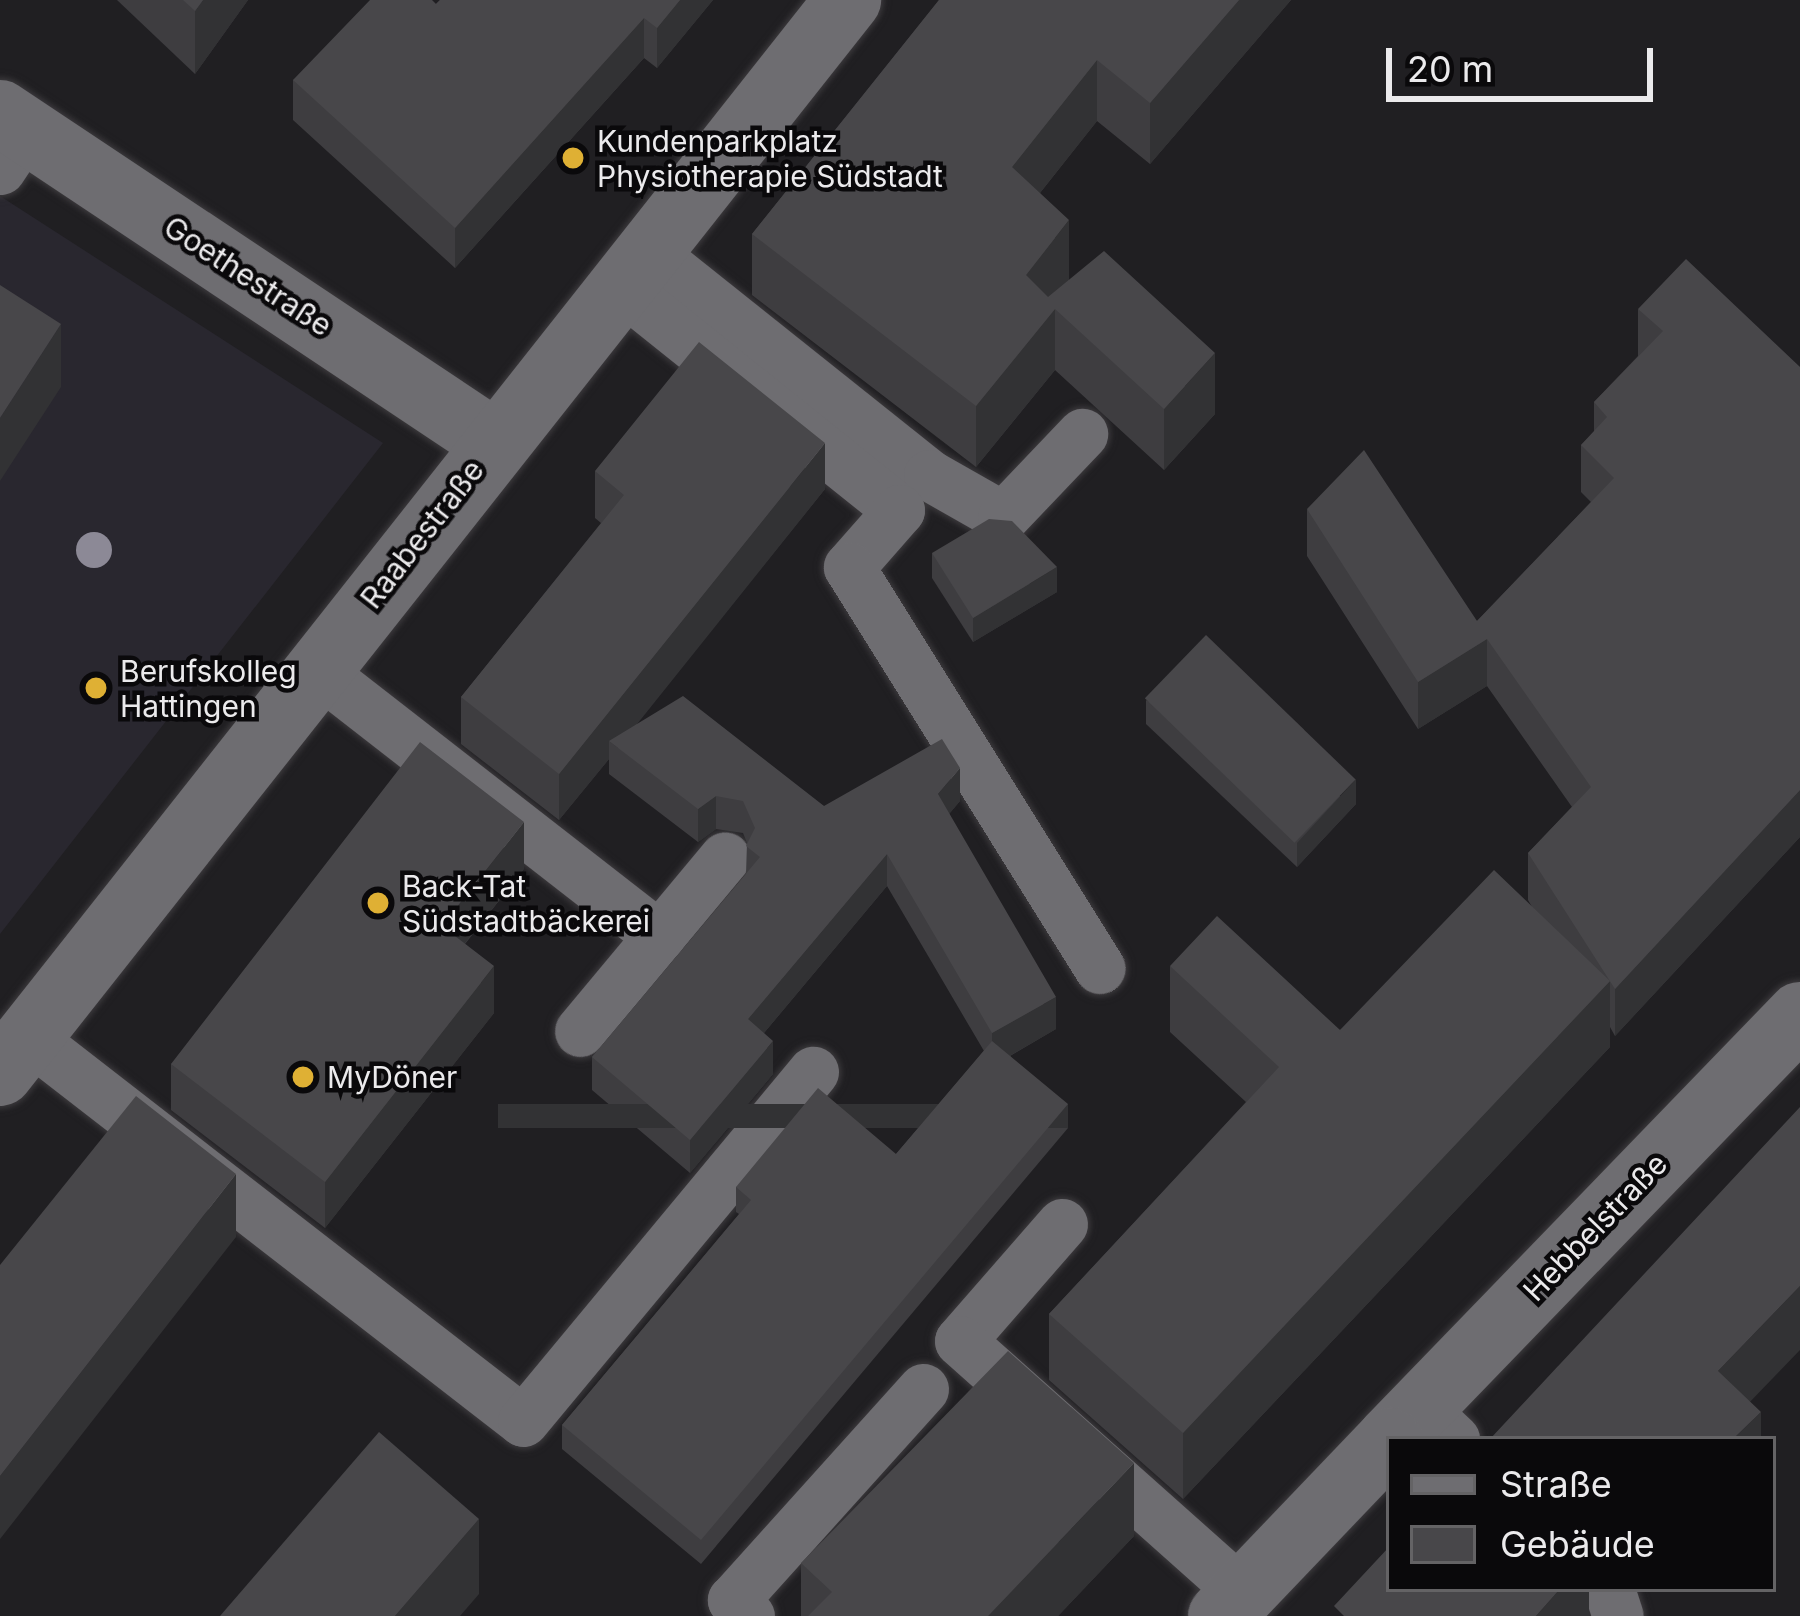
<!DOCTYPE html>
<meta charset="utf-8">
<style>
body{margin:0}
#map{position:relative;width:1800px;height:1616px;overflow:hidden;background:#201f22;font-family:Inter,sans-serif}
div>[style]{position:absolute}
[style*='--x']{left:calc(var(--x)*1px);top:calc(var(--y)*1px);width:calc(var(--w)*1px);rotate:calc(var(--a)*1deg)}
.built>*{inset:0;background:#29272f}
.roads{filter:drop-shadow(0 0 3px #3c3a3d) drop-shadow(0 0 3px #3c3a3d)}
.service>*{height:51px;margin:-25.5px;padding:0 25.5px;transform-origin:25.5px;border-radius:25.5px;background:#6e6d71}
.minor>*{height:66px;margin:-33px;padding:0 33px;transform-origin:33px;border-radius:33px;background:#6e6d71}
.trees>*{width:36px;height:36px;margin:-18px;border-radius:50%;background:#8c8996}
.wall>*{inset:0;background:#3e3d40}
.shaded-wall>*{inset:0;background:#323234;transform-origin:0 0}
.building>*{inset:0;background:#48474a;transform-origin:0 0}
.dots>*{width:33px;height:33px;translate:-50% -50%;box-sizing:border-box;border:6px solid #0a090b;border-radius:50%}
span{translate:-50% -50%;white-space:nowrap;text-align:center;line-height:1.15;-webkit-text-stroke:9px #0a090b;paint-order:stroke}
.poi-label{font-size:30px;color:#ebeaec}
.left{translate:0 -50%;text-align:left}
.street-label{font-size:30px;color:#ebeaec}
.legend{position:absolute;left:1386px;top:1436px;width:390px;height:156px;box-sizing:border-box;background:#0a090b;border:3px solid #646365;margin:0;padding:15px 21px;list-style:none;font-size:36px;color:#ebeaec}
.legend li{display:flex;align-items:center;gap:24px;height:60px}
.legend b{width:60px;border:3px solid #646365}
.scale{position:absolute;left:1386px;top:48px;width:267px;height:54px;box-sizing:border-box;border:6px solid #ebeaec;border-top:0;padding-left:15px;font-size:36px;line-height:42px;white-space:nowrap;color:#ebeaec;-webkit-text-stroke:9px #0a090b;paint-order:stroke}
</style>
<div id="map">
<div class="built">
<div style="clip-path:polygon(0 196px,383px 443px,0 934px)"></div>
</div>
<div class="roads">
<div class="service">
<div style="--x:0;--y:169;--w:47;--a:-56.3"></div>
<div style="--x:646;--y:249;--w:362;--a:38.6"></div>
<div style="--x:929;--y:475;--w:85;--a:29.6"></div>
<div style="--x:1003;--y:517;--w:115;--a:-46.4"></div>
<div style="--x:618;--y:285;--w:360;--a:38.7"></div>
<div style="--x:899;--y:510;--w:76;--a:131.3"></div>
<div style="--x:849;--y:567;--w:473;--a:58"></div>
<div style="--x:316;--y:669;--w:435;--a:37.9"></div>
<div style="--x:580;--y:1031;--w:226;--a:-50.2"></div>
<div style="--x:28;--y:1037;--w:626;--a:37.8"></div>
<div style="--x:523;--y:1421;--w:454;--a:-50.3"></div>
<div style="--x:1062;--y:1224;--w:155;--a:131.1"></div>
<div style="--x:960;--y:1341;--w:379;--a:41.7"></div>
<div style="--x:1420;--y:1407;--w:47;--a:43.3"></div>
<div style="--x:1609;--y:1589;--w:28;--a:72"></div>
<div style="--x:749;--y:1616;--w:23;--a:-135"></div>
<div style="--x:733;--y:1600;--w:284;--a:-48"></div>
</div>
<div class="minor">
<div style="--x:0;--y:113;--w:594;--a:33.66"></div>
<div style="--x:0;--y:1073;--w:1368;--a:-51.68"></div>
<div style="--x:1390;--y:1439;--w:590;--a:-45.96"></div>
<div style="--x:1221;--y:1616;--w:243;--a:-46.3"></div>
</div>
</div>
<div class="trees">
<div style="left:94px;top:550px"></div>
</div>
<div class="wall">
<div style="clip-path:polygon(117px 0,248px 0,195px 74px)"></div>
<div style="clip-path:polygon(440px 0,713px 0,657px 68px,644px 58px,455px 268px,293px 120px,293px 80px,436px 4px)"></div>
<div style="clip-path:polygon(939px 0,1291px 0,1150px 164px,1097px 121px,1040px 193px,1069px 280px,1215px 414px,1164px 470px,1055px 370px,976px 467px,752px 295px,752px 234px)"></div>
<div style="clip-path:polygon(1638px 309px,1800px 367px,1800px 837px,1615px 1036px,1610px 1027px,1610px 1047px,1183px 1499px,1049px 1380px,1049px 1314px,1246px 1102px,1170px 1032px,1170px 966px,1340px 1030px,1532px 907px,1528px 900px,1528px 853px,1572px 807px,1487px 686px,1418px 729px,1307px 556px,1307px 509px,1477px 621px,1591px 502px,1581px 492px,1581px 445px,1594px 432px,1594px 402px,1638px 356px)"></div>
<div style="clip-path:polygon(595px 471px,825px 489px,636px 724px,824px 806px,960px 801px,949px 814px,1056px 1029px,1010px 1056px,1068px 1128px,701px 1564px,562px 1449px,562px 1425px,739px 1214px,736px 1212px,736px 1187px,896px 1154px,984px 1051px,887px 886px,764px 1033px,773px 1074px,690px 1173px,592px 1090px,592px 1057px,746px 874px,747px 843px,743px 833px,716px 829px,698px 842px,609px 774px,609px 759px,559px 820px,461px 744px,461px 697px,601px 523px,595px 518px)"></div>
<div style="clip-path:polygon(932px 553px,1057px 592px,973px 642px,932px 578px)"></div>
<div style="clip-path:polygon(1146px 700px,1356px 804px,1297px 867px,1146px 724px)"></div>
<div style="clip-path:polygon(524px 869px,465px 944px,494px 1013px,325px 1228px,171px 1110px,171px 1064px)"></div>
<div style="clip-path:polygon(1134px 1536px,1058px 1616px,801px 1616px,801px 1563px)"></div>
</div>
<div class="shaded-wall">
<div style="clip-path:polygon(203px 0,248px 0,195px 74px,195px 11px)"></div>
<div style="clip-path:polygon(680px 0,713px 0,657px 68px,657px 28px)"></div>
<div style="clip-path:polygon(1239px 0,1291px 0,1150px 164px,1150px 103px)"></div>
<div style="clip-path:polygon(644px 18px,644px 58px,455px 268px,455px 228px)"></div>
<div style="clip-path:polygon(1097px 60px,1097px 121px,1012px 228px,1012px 167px)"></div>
<div style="clip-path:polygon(1069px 220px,1069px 280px,1026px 335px,1026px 275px)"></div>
<div style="clip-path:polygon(1055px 309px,1055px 370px,976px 467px,976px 406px)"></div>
<div style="clip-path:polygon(61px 324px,61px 387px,0 481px,0 418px)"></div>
<div style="clip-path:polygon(1215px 353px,1215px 414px,1164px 470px,1164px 409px)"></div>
<div style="clip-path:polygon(825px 443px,825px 489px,618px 748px,609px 741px,609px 759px,559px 820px,559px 774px)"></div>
<div style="clip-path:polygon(1057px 567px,1057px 592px,973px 642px,973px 618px)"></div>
<div style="clip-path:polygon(1487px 639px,1487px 686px,1418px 729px,1418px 682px)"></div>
<div style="clip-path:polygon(960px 768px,960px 801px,938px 827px,938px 794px)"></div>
<div style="clip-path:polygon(1356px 779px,1356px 804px,1297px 867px,1297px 843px)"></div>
<div style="clip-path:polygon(1800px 790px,1800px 837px,1615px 1036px,1615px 989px)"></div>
<div style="clip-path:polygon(716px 796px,716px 829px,698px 842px,698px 809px)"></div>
<div style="clip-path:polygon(524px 822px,524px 869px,442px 972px,442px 926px)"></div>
<div style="clip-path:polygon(887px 854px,887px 886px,748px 1052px,748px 1019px)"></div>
<div style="clip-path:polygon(494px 966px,494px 1013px,325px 1228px,325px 1182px)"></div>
<div style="clip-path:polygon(1610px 981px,1610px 1047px,1183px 1499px,1183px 1433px)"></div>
<div style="clip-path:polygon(1056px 997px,1056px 1029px,992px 1066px,992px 1033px)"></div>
<div style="clip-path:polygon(773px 1041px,773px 1074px,690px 1173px,690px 1140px)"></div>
<div style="left:1068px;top:1104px;width:24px;height:570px;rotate:90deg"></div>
<div style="clip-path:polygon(236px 1174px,236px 1237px,0 1539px,0 1476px)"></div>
<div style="clip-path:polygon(1800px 1286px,1800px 1350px,1718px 1435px,1718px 1371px)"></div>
<div style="clip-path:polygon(1761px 1412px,1761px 1439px,1733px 1439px)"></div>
<div style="clip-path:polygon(1134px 1463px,1134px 1536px,1058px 1616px,988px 1616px)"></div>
<div style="clip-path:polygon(479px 1519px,479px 1594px,460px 1616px,395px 1616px)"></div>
<div style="clip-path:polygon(1560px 1589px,1589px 1589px,1589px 1616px,1536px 1616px)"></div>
</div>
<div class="building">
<div style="clip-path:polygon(183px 0,203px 0,195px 11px)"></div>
<div style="clip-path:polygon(370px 0,432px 0,436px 4px,440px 0,680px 0,657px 28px,644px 18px,455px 228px,293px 80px)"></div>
<div style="clip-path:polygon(939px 0,1239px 0,1150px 103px,1097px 60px,1012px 167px,1069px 220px,1026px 275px,1048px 297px,1104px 251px,1215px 353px,1164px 409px,1055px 309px,976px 406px,752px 234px)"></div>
<div style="clip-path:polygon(1686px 259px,1800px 367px,1800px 790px,1615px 989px,1528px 853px,1591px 787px,1487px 639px,1418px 682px,1307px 509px,1364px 450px,1477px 621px,1614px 478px,1581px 445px,1607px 417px,1594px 402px,1663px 331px,1638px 309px)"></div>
<div style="clip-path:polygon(0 285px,61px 324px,0 418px)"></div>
<div style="clip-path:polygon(699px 342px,825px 443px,559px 774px,461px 697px,624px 495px,595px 471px)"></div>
<div style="clip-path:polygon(989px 519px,1012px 521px,1057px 567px,973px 618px,932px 553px)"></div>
<div style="left:1206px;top:635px;width:208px;height:88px;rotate:44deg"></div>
<div style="clip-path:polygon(683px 696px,824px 806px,942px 739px,960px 768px,938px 794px,1056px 997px,992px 1033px,887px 854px,748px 1019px,773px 1041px,690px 1140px,592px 1057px,760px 857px,746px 846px,755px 828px,743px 801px,716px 796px,698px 809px,609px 741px)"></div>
<div style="clip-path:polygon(420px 742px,524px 822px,442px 926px,494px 966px,325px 1182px,171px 1064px)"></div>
<div style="clip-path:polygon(1494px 870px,1610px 981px,1183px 1433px,1049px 1314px,1279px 1067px,1170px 966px,1217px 916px,1340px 1030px)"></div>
<div style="clip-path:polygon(992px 1041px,1068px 1104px,701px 1540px,562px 1425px,751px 1200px,736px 1187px,818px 1088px,896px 1154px)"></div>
<div style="clip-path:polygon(136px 1096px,236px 1174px,0 1476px,0 1265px)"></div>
<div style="clip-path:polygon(1800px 1107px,1800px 1286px,1718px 1371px,1761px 1412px,1733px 1439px,1490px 1439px)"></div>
<div style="clip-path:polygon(1008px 1351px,1134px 1463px,988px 1616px,808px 1616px,832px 1592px,801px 1563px)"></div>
<div style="clip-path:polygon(379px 1432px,479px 1519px,395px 1616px,220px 1616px)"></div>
<div style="clip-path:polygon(1389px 1547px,1389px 1589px,1560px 1589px,1536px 1616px,1344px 1616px,1334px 1606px)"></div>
</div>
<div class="dots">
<div style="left:573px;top:158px;background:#dfb034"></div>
<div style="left:96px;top:688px;background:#dfb034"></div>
<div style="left:378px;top:903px;background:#dfb034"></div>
<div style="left:303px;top:1077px;background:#dfb034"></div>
</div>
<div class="poi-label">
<span class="left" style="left:597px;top:158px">Kundenparkplatz<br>Physiotherapie Südstadt</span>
<span class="left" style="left:120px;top:688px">Berufskolleg<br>Hattingen</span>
<span class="left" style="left:402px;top:903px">Back-Tat<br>Südstadtbäckerei</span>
<span class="left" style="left:327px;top:1077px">MyDöner</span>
</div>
<div class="street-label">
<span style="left:248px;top:276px;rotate:33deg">Goethestraße</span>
<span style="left:422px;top:534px;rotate:-52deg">Raabestraße</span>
<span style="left:1595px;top:1227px;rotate:-46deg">Hebbelstraße</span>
</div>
<ul class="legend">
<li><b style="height:15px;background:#6e6d71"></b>Straße</li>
<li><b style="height:33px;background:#48474a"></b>Gebäude</li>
</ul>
<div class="scale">20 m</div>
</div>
